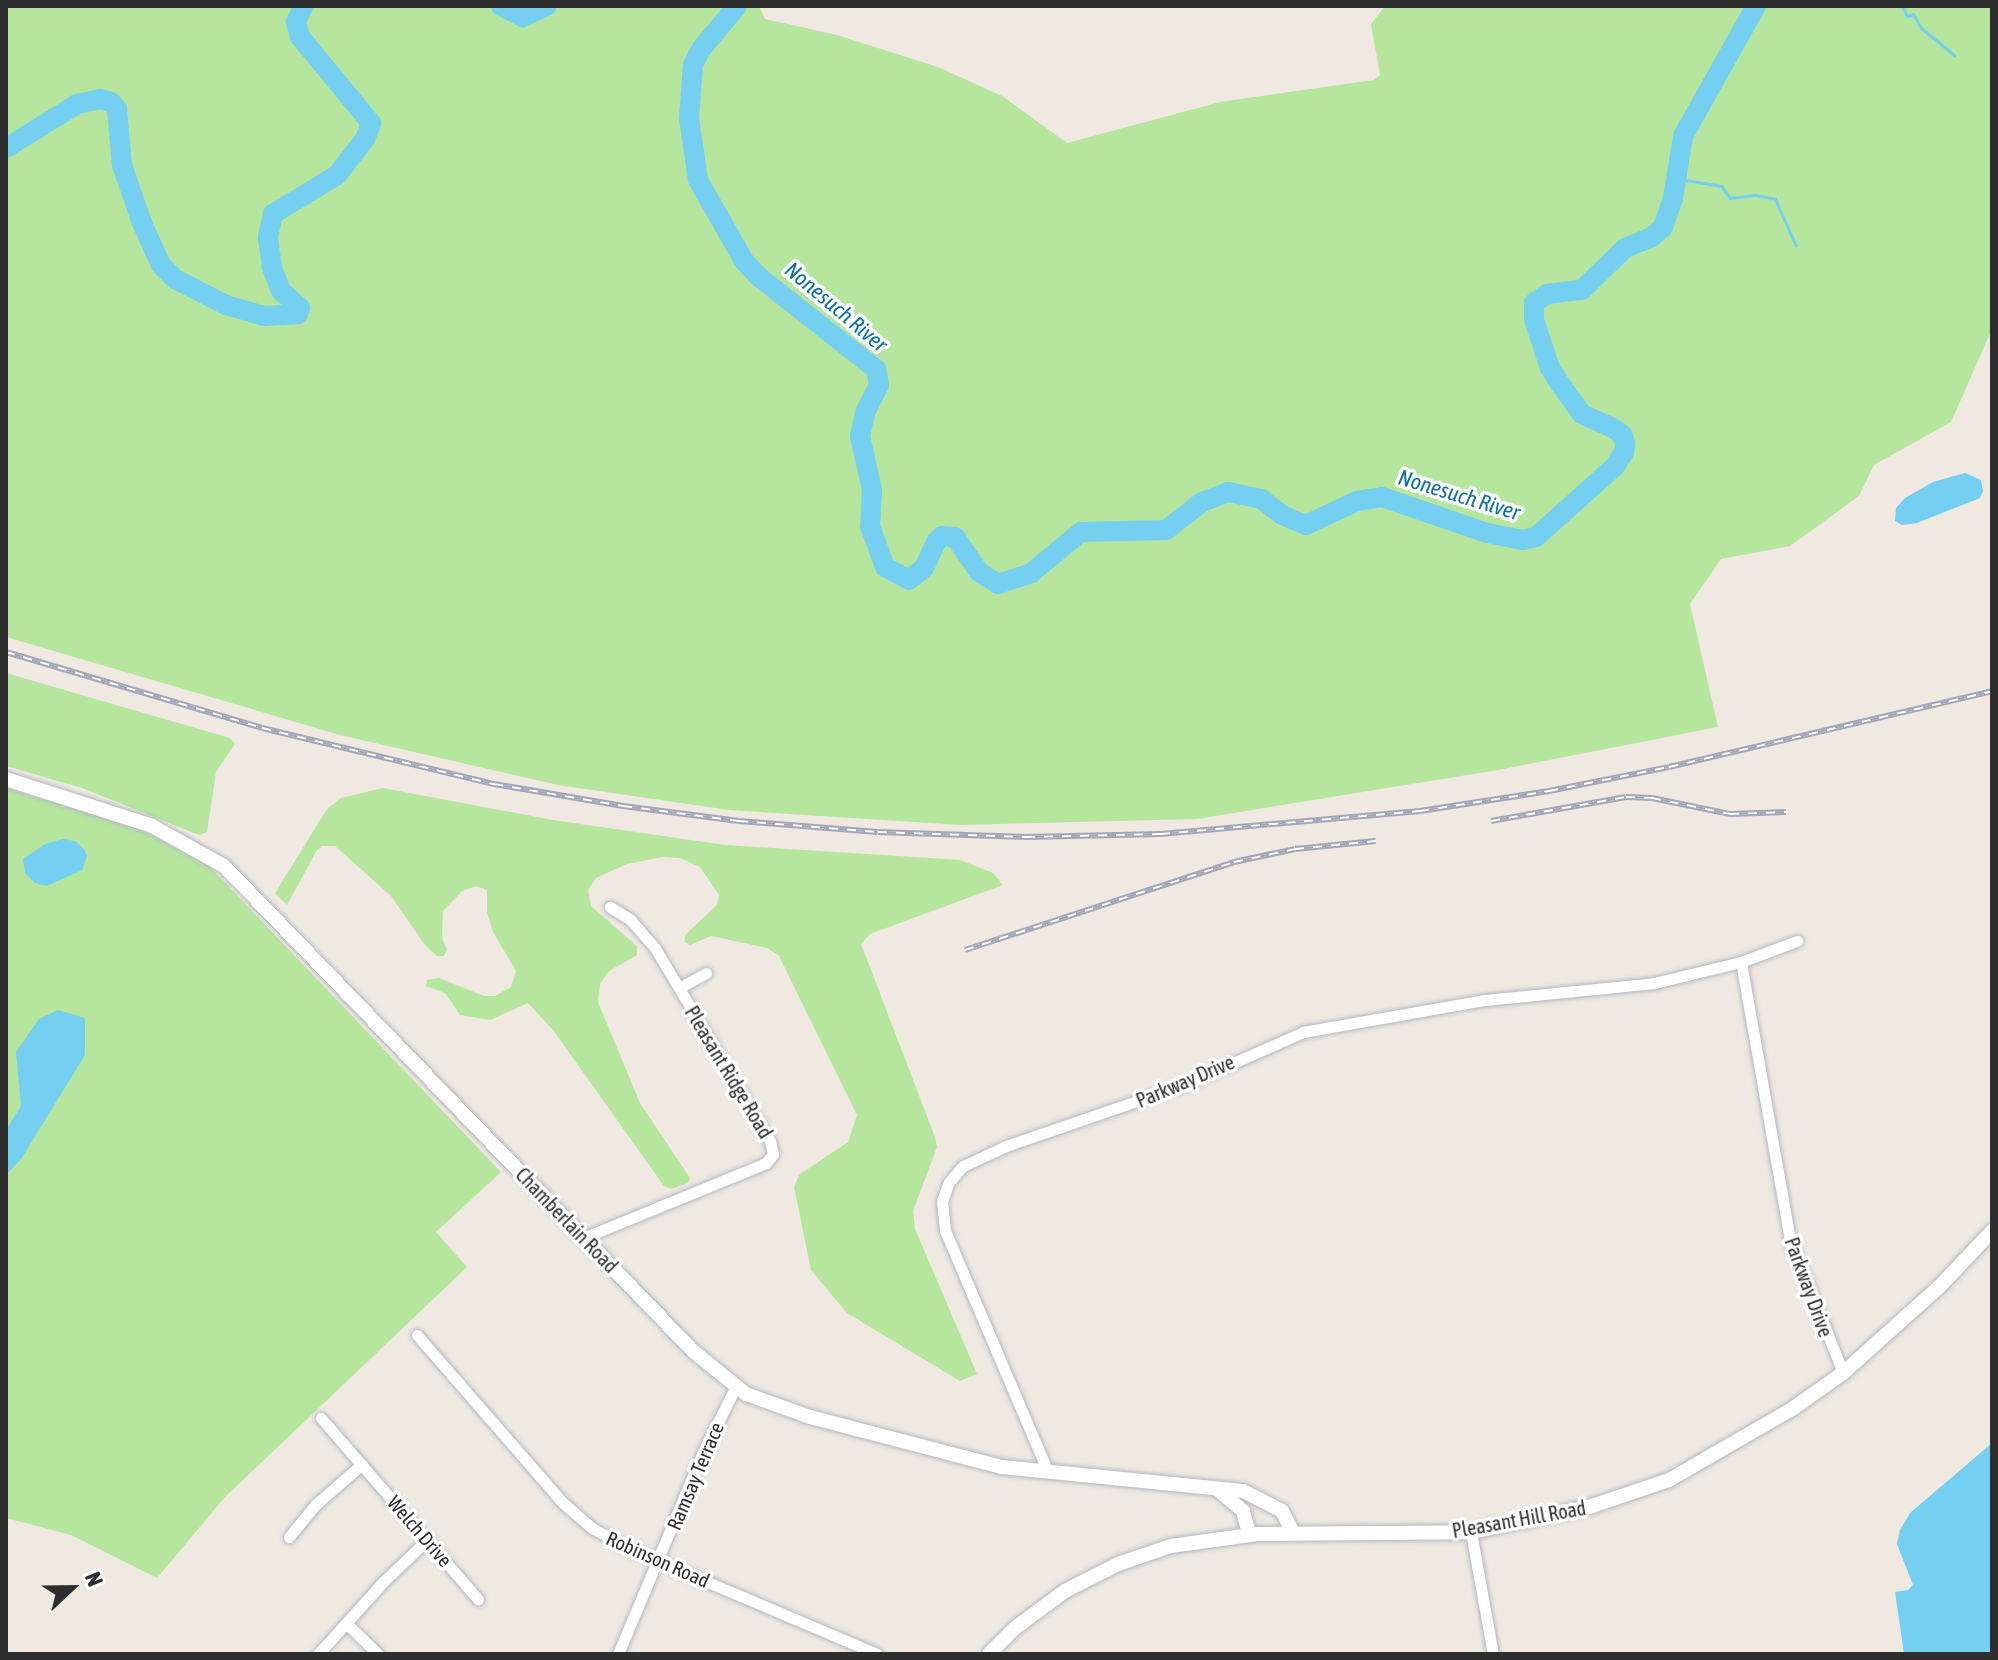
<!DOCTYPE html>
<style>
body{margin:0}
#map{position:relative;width:1998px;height:1660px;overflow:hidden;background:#efe9e1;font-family:"Asap Condensed",sans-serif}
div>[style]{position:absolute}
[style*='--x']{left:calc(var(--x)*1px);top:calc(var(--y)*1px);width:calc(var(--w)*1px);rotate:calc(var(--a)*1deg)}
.green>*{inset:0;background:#b6e59e}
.water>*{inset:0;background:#75cff0}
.stream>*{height:3px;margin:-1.5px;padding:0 1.5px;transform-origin:1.5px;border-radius:1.5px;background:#75cff0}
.river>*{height:20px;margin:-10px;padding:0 10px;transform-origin:10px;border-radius:10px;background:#75cff0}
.roads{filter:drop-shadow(0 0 2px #b4b7c1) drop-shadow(0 0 2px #b4b7c1)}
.street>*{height:11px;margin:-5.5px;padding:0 5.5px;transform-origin:5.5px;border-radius:5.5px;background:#fff}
.secondary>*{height:14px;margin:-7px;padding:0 7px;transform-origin:7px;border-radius:7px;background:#fff}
.rail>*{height:6px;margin-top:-3px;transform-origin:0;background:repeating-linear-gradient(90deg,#fff 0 9px,#a3a6b8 0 18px);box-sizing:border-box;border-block:2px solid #a3a6b8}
span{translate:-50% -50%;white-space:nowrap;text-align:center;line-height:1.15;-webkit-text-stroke:7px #fff;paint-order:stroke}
.street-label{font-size:20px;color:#2e2e2e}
.water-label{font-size:22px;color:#0d6fa3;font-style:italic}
.frame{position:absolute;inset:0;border:8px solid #2e2e2e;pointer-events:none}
.north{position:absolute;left:32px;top:1548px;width:80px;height:80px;-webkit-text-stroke:6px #fff;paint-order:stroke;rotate:68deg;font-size:22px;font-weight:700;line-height:32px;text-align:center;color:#2e2e2e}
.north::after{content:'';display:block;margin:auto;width:28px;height:36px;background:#2e2e2e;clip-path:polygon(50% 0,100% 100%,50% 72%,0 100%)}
</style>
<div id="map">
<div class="green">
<div style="clip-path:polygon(6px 6px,759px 6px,765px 19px,837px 35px,938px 67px,1002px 96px,1067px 143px,1220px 102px,1374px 80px,1380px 75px,1371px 24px,1385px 6px,1992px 6px,1992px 329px,1951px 422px,1874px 465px,1859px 496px,1790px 546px,1721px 559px,1690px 604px,1718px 727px,1498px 770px,1197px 819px,961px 825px,729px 810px,558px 785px,340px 735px,6px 637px)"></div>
<div style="clip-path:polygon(6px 673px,230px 738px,235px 744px,216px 772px,207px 832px,199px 835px,82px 788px,6px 766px)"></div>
<div style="clip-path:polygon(6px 788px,140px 829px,209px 866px,501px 1172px,436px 1232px,467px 1267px,225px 1497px,157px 1578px,71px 1535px,6px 1518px)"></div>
<div style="clip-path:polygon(383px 788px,553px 820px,725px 845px,960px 860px,993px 873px,1003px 885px,870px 934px,861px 944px,935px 1137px,937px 1147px,913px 1211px,915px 1229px,977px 1374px,960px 1381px,847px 1313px,811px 1270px,794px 1187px,799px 1175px,848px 1142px,857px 1115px,779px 956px,767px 948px,711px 936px,690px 945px,685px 942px,685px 935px,717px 905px,719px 895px,700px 867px,680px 858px,662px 857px,627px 864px,596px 878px,588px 890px,591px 906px,637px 946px,637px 955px,609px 971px,600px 984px,598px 1002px,640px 1103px,690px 1178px,688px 1183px,671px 1189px,664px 1186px,553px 1030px,528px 1003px,490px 1020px,460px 1015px,445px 993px,426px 986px,427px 980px,439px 978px,484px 996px,495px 996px,511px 987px,516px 971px,493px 932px,487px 912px,487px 890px,476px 886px,462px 891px,443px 911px,442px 938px,447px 950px,444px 956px,437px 956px,425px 945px,391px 896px,335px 846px,322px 846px,317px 850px,287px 905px,275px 893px,327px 809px,341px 798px)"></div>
</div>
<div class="water">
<div style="clip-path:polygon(1965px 473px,1981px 480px,1983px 491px,1980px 498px,1917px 523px,1902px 525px,1895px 521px,1896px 508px,1905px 498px,1933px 482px)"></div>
<div style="clip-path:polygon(63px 839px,75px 841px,84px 849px,87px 856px,82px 870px,47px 886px,35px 883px,25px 873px,23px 859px,45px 844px)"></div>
<div style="clip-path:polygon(58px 1010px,85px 1018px,85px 1055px,21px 1159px,6px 1175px,6px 1130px,21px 1106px,16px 1052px,39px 1019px)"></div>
<div style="clip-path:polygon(1992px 1443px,1992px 1654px,1904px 1654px,1895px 1592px,1908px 1590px,1913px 1585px,1897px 1544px,1900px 1530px,1910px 1513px)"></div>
</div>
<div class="stream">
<div style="--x:1902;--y:6;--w:11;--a:63"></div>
<div style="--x:1907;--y:16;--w:6;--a:-18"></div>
<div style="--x:1913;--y:14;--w:16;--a:60"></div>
<div style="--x:1921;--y:28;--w:43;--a:39.3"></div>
<div style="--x:1674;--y:178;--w:48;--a:9.7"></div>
<div style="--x:1721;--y:186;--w:15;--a:53"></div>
<div style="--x:1730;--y:198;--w:25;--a:-7"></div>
<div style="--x:1755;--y:195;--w:20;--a:11"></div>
<div style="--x:1775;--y:199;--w:51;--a:65.9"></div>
</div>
<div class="river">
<div style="--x:501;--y:6;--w:25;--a:27"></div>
<div style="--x:523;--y:17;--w:26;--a:-25"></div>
<div style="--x:737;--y:6;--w:56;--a:129.9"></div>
<div style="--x:701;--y:49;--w:18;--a:117"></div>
<div style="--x:693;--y:65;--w:53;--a:94.3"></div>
<div style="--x:689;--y:118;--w:63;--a:81.7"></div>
<div style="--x:698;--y:180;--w:93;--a:60.4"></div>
<div style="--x:744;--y:261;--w:22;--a:47"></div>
<div style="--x:759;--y:277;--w:149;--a:38.2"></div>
<div style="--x:876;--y:369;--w:16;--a:79"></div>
<div style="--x:879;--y:385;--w:31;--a:117"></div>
<div style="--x:865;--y:413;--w:24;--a:102"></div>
<div style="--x:860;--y:436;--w:55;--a:77.5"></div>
<div style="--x:872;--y:490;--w:36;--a:93"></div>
<div style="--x:870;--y:526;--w:44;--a:69.9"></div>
<div style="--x:885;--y:567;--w:27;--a:28"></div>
<div style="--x:909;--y:580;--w:19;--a:-39"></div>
<div style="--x:924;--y:568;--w:29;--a:-65"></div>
<div style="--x:936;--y:542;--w:8;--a:-45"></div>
<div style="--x:942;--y:536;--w:13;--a:4"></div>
<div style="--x:955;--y:537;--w:42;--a:55.6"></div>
<div style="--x:979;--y:572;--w:22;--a:32"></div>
<div style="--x:998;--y:584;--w:35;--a:-18"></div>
<div style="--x:1031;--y:573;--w:65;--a:-39.4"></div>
<div style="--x:1081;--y:532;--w:85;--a:-1.3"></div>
<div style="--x:1166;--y:530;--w:46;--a:-37.9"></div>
<div style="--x:1202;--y:502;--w:28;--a:-21"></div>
<div style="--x:1228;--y:492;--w:34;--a:12"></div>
<div style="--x:1261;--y:499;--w:26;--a:37"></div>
<div style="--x:1282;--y:515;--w:26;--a:23"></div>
<div style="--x:1306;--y:525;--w:56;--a:-25.2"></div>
<div style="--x:1357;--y:501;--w:25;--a:-9"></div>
<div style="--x:1382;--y:497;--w:111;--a:18.9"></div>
<div style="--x:1487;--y:533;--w:37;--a:11"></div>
<div style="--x:1523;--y:540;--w:13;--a:-13"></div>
<div style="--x:1536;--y:537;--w:106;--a:-41.9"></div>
<div style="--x:1615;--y:466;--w:17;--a:-57"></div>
<div style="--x:1624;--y:452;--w:9;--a:-84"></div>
<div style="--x:1625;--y:443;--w:9;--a:-108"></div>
<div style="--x:1622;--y:434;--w:11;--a:-146"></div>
<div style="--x:1613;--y:428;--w:34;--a:-156"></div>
<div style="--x:1582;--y:414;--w:37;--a:-126"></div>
<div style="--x:1560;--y:384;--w:19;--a:-122"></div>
<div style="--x:1550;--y:368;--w:51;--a:-108.4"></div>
<div style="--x:1534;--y:320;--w:17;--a:-90"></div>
<div style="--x:1534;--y:303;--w:16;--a:-35"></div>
<div style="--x:1547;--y:294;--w:35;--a:-7"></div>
<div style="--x:1582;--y:290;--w:60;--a:-44.3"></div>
<div style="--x:1625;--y:248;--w:29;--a:-22"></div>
<div style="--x:1652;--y:237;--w:15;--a:-42"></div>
<div style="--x:1663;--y:227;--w:31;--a:-71"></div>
<div style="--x:1673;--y:198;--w:63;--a:-80.8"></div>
<div style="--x:1683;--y:136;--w:149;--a:-60.7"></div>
<div style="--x:6;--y:148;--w:84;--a:-31.8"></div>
<div style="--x:77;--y:104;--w:24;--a:-12"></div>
<div style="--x:100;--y:99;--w:11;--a:15"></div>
<div style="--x:111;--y:102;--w:9;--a:49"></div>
<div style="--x:117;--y:109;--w:56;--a:84.9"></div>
<div style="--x:122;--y:165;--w:61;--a:71"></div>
<div style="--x:142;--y:223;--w:46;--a:65.7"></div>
<div style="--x:161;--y:265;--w:20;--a:45"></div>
<div style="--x:175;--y:279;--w:57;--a:27"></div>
<div style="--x:226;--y:305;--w:40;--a:16"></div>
<div style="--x:264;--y:316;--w:34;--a:-3"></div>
<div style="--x:298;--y:314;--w:6;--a:-72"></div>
<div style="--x:300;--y:308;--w:25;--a:-138"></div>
<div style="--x:281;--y:291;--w:26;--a:-111"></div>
<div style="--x:272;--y:267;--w:30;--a:-98"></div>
<div style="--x:268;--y:237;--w:24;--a:-78"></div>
<div style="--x:273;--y:214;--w:75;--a:-31.4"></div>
<div style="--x:337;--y:175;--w:46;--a:-52.1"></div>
<div style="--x:365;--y:139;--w:17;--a:-69"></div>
<div style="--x:371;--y:123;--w:112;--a:-129.5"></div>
<div style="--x:300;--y:37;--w:16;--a:-105"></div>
<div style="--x:296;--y:22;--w:17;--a:-66"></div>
</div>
<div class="roads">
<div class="street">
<div style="--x:1741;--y:962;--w:60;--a:-20.6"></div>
<div style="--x:679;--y:988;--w:31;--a:-29"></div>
<div style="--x:583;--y:1238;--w:198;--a:-22.3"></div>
<div style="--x:766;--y:1163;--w:11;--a:-52"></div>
<div style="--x:773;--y:1154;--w:13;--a:-103"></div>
<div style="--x:770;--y:1141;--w:225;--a:-120.8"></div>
<div style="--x:655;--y:948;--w:37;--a:-131"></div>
<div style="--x:631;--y:920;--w:25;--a:-148"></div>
<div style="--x:417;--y:1335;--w:221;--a:49"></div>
<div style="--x:562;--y:1502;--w:40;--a:41"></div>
<div style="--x:592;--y:1528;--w:43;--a:28.9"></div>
<div style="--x:630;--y:1549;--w:268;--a:23"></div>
<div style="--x:321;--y:1418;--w:240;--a:49.1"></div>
<div style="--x:1048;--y:1472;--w:263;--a:-113.1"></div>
<div style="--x:945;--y:1230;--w:29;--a:-96"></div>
<div style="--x:942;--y:1201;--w:20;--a:-70"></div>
<div style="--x:949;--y:1182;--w:21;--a:-49"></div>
<div style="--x:963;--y:1166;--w:47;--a:-24.9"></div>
<div style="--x:1006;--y:1146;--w:187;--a:-19"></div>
<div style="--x:1183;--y:1085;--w:131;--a:-23.8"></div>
<div style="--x:1303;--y:1032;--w:185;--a:-10"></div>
<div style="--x:1485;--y:1000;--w:170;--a:-5.7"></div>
<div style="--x:1654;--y:983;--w:89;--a:-13.6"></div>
<div style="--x:1741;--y:962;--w:281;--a:80"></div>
<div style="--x:1790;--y:1239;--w:144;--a:68.4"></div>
<div style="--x:1471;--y:1532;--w:124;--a:79.8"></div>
<div style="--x:289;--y:1537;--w:41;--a:-50.9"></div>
<div style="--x:315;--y:1505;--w:62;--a:-41.1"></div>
<div style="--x:348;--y:1625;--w:42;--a:44"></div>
<div style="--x:318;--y:1654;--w:98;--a:-47.9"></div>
<div style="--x:384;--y:1581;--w:61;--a:-43.7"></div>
<div style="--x:618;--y:1654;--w:217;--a:-67.2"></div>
<div style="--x:702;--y:1454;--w:74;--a:-63.4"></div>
</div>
<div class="secondary">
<div style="--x:6;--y:779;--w:153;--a:17.8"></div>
<div style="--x:152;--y:826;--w:82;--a:29.1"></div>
<div style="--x:224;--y:866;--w:675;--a:45.96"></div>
<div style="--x:693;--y:1351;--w:68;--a:39.1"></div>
<div style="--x:746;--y:1394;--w:68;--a:19.8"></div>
<div style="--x:810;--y:1417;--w:198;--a:14.6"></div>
<div style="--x:1002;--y:1467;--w:242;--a:5.7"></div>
<div style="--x:1243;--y:1491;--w:44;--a:27.1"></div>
<div style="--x:1282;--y:1511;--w:25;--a:63"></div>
<div style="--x:1217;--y:1489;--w:34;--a:40"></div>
<div style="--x:1243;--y:1511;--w:24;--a:75"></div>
<div style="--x:989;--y:1654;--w:37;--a:-45"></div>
<div style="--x:1015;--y:1628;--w:62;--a:-36.5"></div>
<div style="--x:1065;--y:1591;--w:59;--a:-27"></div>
<div style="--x:1118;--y:1564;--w:56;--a:-18.8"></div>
<div style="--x:1171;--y:1546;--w:87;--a:-7.9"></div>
<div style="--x:1257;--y:1534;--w:214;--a:-0.5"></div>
<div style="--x:1471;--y:1532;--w:121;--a:-12"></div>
<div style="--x:1589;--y:1507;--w:84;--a:-18.6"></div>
<div style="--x:1669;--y:1480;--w:142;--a:-30"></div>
<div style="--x:1792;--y:1409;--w:62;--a:-35.2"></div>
<div style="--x:1843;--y:1373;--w:130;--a:-41.9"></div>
<div style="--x:1940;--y:1286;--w:76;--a:-46.6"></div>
</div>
</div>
<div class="rail">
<div style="--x:6;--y:652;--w:267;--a:16.5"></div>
<div style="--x:262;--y:728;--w:239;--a:13.6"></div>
<div style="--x:494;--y:784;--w:131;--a:9.7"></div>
<div style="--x:623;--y:806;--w:117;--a:7.4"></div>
<div style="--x:739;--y:821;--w:139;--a:4.5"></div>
<div style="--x:878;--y:832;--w:148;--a:1.9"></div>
<div style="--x:1026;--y:837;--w:135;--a:-1.3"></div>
<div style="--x:1161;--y:834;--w:260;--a:-5.1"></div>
<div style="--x:1420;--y:811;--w:131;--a:-8.8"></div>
<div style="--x:1549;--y:791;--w:122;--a:-11.3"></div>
<div style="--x:1669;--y:767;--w:332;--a:-13.2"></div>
<div style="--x:1491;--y:821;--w:137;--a:-10.1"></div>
<div style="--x:1626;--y:797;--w:26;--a:2"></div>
<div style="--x:1652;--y:798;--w:80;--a:11.6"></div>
<div style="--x:1730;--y:814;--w:56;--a:-2"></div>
<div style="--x:965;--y:950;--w:283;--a:-18.1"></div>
<div style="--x:1234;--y:862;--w:62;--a:-12"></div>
<div style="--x:1295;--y:849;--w:81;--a:-5.6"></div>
</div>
<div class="street-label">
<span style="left:729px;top:1072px;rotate:59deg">Pleasant Ridge Road</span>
<span style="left:1185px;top:1081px;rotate:-23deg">Parkway Drive</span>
<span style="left:567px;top:1220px;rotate:46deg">Chamberlain Road</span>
<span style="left:1809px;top:1287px;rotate:70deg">Parkway Drive</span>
<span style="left:695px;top:1476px;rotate:-67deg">Ramsay Terrace</span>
<span style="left:1519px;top:1519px;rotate:-10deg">Pleasant Hill Road</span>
<span style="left:420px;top:1531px;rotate:49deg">Welch Drive</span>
<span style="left:658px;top:1559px;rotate:24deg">Robinson Road</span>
</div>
<div class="water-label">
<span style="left:836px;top:307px;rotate:40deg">Nonesuch River</span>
<span style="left:1459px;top:495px;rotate:17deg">Nonesuch River</span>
</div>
<div class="frame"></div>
<div class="north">N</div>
</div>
